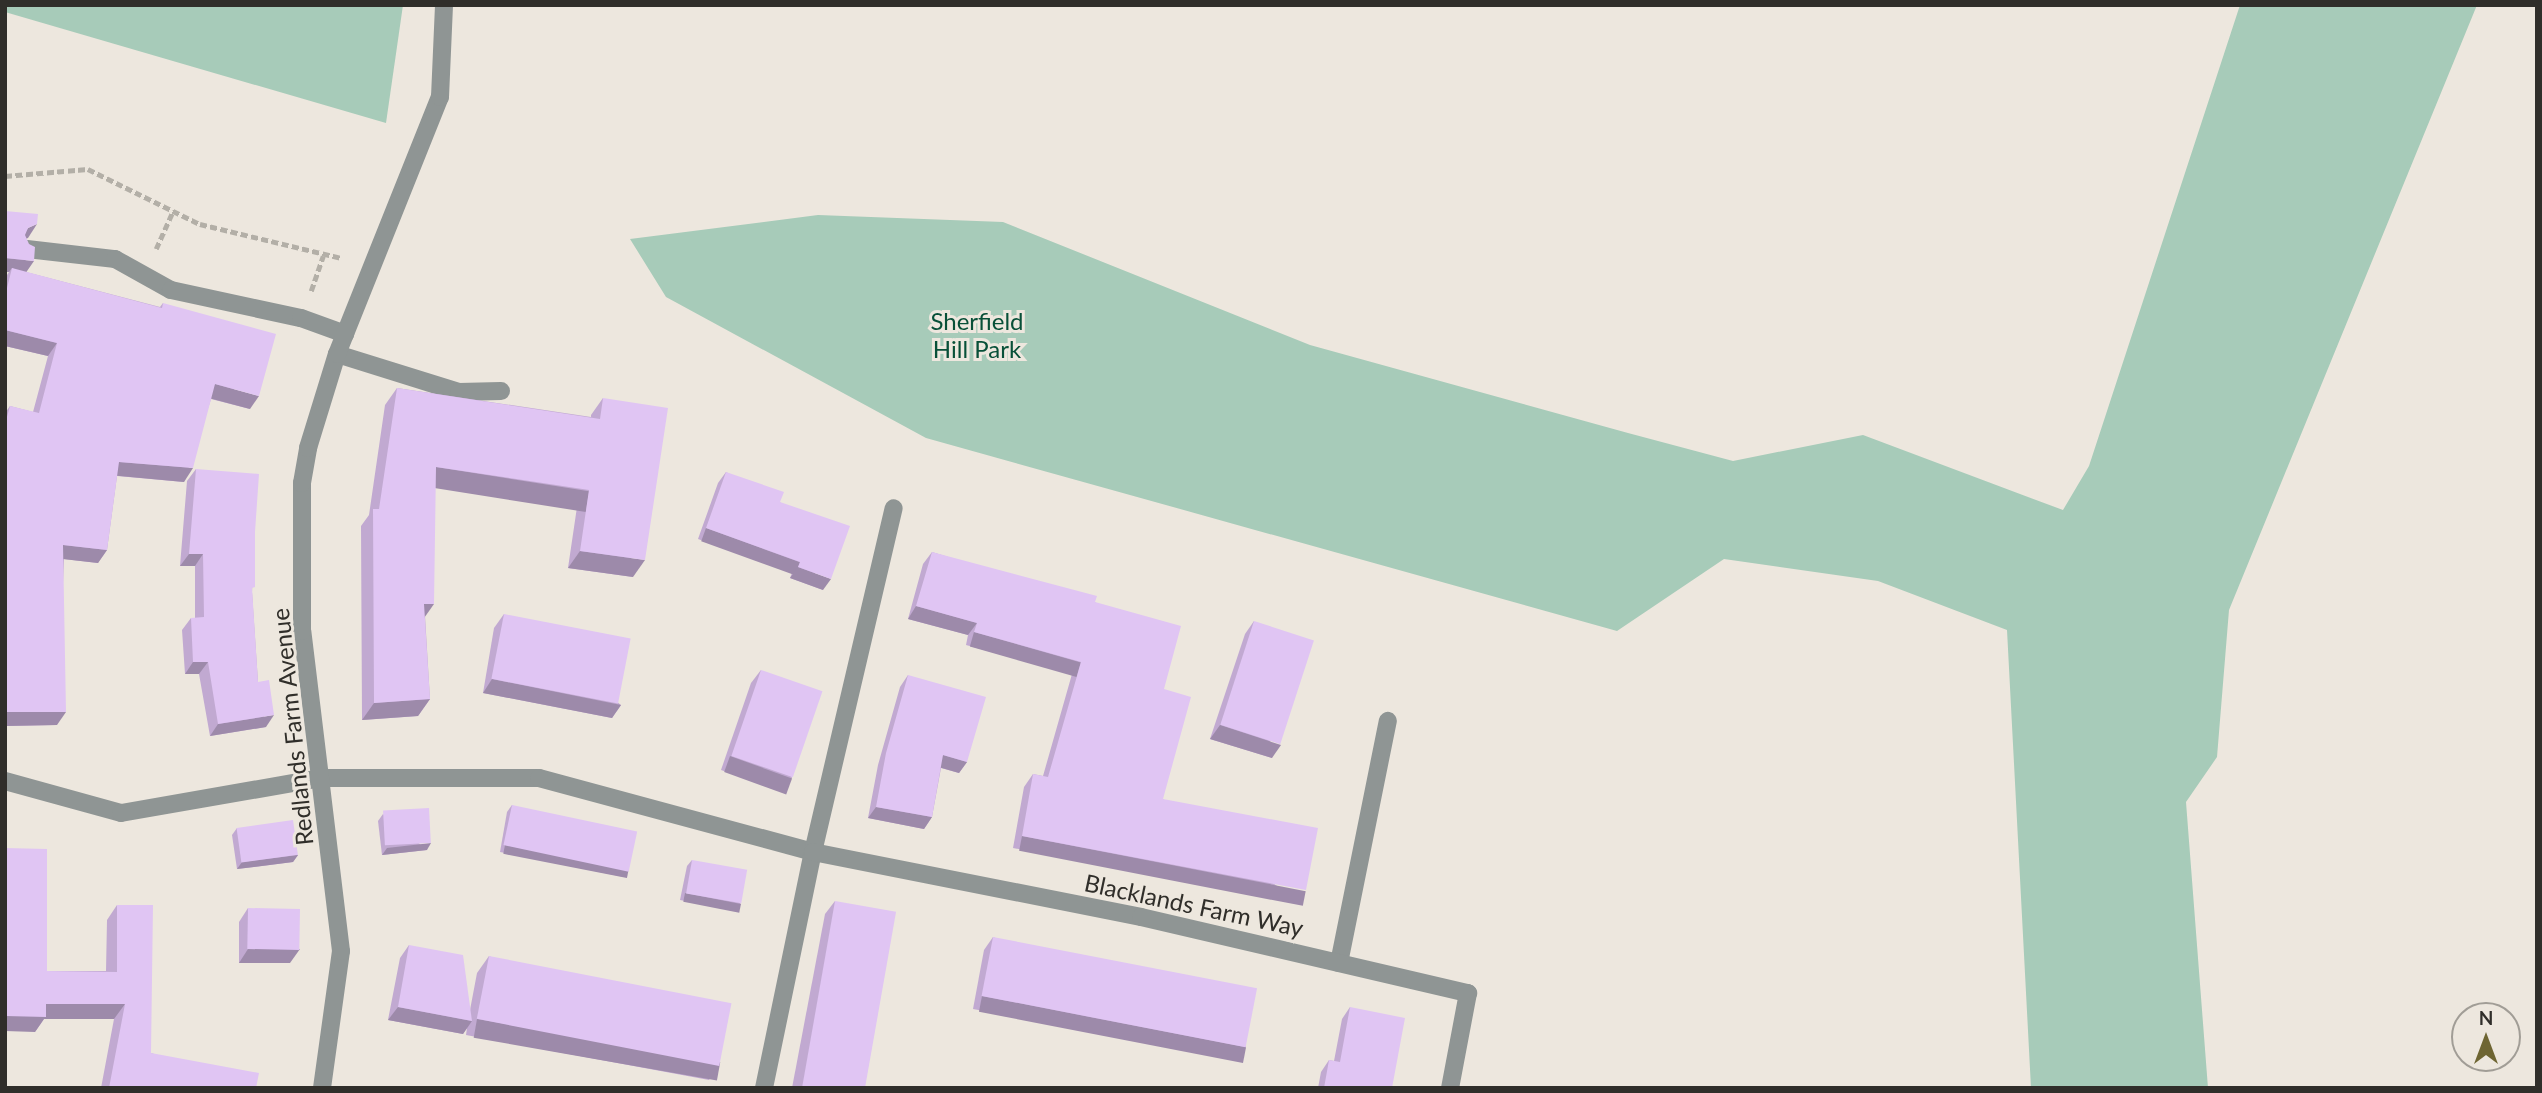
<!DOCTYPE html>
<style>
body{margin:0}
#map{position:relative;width:2542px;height:1093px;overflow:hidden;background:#ede7de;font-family:Lato,sans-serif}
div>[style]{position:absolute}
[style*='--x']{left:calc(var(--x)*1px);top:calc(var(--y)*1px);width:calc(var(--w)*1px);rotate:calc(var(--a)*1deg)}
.green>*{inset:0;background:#a7cbb9}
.path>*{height:4.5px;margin-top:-2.25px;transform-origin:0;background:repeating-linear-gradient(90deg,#b3afa7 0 7px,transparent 0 10.5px)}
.minor>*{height:18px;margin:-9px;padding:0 9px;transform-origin:9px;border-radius:9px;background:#8f9594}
.wall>*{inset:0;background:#c1a9d1}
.shaded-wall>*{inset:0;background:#9d8aaa;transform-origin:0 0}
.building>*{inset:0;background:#e0c5f3;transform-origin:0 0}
span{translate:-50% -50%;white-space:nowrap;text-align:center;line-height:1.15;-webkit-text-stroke:6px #ede7de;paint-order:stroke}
.park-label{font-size:24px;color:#085038}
.street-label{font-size:24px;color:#302e2a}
.frame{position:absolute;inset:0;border:7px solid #302e2a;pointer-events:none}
.north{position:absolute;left:2451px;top:1002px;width:70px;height:70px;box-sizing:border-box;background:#ede7de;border:2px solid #a19d96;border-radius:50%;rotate:0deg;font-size:19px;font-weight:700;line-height:28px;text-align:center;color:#302e2a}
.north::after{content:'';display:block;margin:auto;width:24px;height:32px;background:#6e6532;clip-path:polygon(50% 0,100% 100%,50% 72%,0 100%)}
</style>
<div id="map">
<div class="green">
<div style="clip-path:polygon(5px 5px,403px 5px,386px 123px,5px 12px)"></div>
<div style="clip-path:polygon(2240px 5px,2477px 5px,2229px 610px,2217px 757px,2186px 802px,2208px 1088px,2031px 1088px,2007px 630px,1878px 581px,1724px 559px,1617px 631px,926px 438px,666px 297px,630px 239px,818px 215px,1003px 222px,1310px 345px,1628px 433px,1733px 461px,1863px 435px,2063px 510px,2089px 466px)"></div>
</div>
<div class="path">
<div style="--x:5;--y:176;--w:83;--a:-4.8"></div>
<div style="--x:88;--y:169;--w:125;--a:26.2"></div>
<div style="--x:200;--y:224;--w:146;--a:13.5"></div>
<div style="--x:156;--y:249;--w:42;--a:-65.9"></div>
<div style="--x:311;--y:291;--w:37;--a:-71"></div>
</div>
<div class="minor">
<div style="--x:27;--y:249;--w:89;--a:6.5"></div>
<div style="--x:115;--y:259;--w:64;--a:29"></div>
<div style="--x:171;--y:290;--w:133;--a:12.2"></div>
<div style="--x:301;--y:318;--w:47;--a:20"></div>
<div style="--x:337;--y:354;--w:128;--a:17.3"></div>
<div style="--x:459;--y:392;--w:42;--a:-1.4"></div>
<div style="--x:5;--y:781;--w:120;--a:15.4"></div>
<div style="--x:121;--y:813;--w:204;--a:-9.9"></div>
<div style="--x:322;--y:778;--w:217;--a:0"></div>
<div style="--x:539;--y:778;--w:284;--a:15.1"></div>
<div style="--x:813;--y:852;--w:353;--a:-76.8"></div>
<div style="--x:1339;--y:963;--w:247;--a:-78.6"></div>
<div style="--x:322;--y:1088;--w:138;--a:-82.1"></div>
<div style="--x:341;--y:951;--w:322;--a:-96.9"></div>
<div style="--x:302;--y:631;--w:148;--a:-90"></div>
<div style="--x:302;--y:483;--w:36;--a:-80"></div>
<div style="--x:308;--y:448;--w:98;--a:-72.9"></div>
<div style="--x:337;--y:354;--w:277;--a:-68.2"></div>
<div style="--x:440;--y:97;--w:92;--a:-87.5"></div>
<div style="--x:764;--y:1088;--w:241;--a:-78.3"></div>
<div style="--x:813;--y:852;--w:334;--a:11.2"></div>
<div style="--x:1141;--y:917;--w:336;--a:13.1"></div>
<div style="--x:1468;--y:993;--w:97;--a:100.7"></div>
</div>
<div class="wall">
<div style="clip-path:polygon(5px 211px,28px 238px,26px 238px,26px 272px,160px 307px,163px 303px,250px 409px,211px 399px,184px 482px,117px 476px,107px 550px,98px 563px,64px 559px,57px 725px,5px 726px,5px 413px,10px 406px,33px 412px,48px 356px,5px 346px,5px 278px,9px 272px,5px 272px)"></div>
<div style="clip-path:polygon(397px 388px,591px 417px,591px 415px,603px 398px,633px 577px,568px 568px,577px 507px,435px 486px,425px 616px,430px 699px,418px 716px,362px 720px,361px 526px,369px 515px,385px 405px)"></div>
<div style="clip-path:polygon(196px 469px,255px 532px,252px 592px,258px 682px,266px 727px,210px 736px,199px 674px,185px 674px,182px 630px,191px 618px,195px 618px,195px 566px,180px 566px,187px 481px)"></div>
<div style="clip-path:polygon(726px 472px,780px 502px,823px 590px,790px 578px,792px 573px,698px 539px,718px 483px)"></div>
<div style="clip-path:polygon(932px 552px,1095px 602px,1164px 689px,1163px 799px,1298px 902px,1013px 848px,1024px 787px,1033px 774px,1043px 776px,1072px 674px,966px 645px,968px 635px,908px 619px,923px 564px)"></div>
<div style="clip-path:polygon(504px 614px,621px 705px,612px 718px,483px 693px,494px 628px)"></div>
<div style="clip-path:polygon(1254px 621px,1272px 758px,1210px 739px,1245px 634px)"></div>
<div style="clip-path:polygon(761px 670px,792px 778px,783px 792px,721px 770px,751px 683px)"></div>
<div style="clip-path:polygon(908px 675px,967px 762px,959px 773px,941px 768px,932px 817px,924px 829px,868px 818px,878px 765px,900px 687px)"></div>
<div style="clip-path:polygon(512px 805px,624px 877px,500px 852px,507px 812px)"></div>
<div style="clip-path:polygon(383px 814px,427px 850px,382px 855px,378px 821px)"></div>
<div style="clip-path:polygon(237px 828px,298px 855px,293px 862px,237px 869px,232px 835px)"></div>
<div style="clip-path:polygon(692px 860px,741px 904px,736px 911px,680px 900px,687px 866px)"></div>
<div style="clip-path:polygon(835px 901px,863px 1088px,792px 1088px,825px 914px)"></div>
<div style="clip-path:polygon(117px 905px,151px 1053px,256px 1088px,101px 1088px,114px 1019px,44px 1019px,35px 1032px,47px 971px,106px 971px,107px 920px)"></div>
<div style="clip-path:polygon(248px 908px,290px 963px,239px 963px,239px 922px)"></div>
<div style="clip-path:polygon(993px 937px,1246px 1046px,1237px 1059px,973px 1009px,984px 950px)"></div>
<div style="clip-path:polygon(409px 945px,470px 1010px,477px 973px,489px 956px,720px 1064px,709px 1080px,466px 1035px,467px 1028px,463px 1034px,388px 1020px,400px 958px)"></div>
<div style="clip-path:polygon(1350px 1007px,1392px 1088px,1318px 1088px,1321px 1072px,1329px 1060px,1334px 1061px,1342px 1019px)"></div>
</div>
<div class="shaded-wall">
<div style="clip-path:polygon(37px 224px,28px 238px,18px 242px,28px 228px)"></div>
<div style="clip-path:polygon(5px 258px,34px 261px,25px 274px,12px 268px,9px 272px,5px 272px)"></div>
<div style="clip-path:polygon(5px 330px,57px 343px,48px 356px,5px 346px)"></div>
<div style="clip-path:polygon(215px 384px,259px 396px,250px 409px,205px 397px)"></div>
<div style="clip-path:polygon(119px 462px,193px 468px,184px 482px,109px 475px)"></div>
<div style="left:436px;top:467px;width:155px;height:21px;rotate:9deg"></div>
<div style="left:706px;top:528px;width:100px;height:14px;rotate:20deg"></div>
<div style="clip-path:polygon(63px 545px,107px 550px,98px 563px,54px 558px)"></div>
<div style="clip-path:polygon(580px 551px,645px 560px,633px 577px,568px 568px)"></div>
<div style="clip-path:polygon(189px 554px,203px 554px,195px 566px,180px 566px)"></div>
<div style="clip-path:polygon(798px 567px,831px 579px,823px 590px,790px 578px)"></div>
<div style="clip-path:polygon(424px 604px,434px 604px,422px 621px)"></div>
<div style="clip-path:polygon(916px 606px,977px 623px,968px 635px,908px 619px)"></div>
<div style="left:974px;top:632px;width:111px;height:15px;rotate:16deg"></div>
<div style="clip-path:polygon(193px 662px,208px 662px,199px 674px,185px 674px)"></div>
<div style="clip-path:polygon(492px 679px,621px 705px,612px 718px,483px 693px)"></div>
<div style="clip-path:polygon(430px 699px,418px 716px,362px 720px,374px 703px)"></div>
<div style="clip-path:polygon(5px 712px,66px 712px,57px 725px,5px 726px)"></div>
<div style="clip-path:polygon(274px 715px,266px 727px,210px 736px,218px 724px)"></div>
<div style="clip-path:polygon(1220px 725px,1281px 745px,1272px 758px,1210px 739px)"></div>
<div style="clip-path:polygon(943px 755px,967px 762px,959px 773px,935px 766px)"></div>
<div style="left:730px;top:756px;width:66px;height:17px;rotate:20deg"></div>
<div style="clip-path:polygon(876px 807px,932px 817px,924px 829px,868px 818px)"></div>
<div style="left:1022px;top:836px;width:289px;height:15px;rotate:11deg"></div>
<div style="clip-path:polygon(431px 843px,427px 850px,382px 855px,387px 848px)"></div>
<div style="left:505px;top:845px;width:126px;height:9px;rotate:11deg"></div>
<div style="clip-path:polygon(298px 855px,293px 862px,237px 869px,242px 862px)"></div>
<div style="left:685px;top:893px;width:57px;height:9px;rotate:11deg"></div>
<div style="clip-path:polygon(248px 949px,300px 949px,290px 963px,239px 963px)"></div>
<div style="left:982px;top:996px;width:269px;height:16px;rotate:11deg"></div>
<div style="clip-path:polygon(46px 1004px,125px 1004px,114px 1019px,44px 1019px,35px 1032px,5px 1031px,5px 1016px)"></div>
<div style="clip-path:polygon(398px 1007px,472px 1021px,463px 1034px,388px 1020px)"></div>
<div style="left:477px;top:1019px;width:247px;height:19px;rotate:10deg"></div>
</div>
<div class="building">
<div style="clip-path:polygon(5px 211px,38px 214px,37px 224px,28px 228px,25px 235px,29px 244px,35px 247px,34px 261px,5px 258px)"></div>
<div style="clip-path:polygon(12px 268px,162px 308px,163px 303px,276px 334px,259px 396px,215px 384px,193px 468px,119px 462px,107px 550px,63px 545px,66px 712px,5px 712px,5px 424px,10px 406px,39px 413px,57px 343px,5px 330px,5px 296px)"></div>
<div style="clip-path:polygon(397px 388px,600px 419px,603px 398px,668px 408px,645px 560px,580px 551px,589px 490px,436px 467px,434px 604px,424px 604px,430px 699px,374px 703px,373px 509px,379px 509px)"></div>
<div style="clip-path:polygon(196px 469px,259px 474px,255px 532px,255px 587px,252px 588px,258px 682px,269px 680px,274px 715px,218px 724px,208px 662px,193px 662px,191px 618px,204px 617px,203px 554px,189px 554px)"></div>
<div style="clip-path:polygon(726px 472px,784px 492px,780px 502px,850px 526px,831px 579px,798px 567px,800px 562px,706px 528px)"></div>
<div style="clip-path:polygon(932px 552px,1097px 596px,1095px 602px,1181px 626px,1164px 689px,1191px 697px,1163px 799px,1318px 828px,1306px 890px,1022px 836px,1033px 774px,1048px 777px,1081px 662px,974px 632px,977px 623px,916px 606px)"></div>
<div style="left:504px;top:614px;width:129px;height:66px;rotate:11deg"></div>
<div style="left:1254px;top:621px;width:63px;height:109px;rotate:18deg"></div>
<div style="left:761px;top:670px;width:65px;height:91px;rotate:19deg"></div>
<div style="clip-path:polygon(908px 675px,986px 697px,967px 762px,943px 755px,932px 817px,876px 807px,886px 753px)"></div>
<div style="left:512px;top:805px;width:128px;height:41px;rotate:12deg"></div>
<div style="left:429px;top:808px;width:35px;height:46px;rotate:87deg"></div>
<div style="left:293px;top:820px;width:35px;height:57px;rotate:82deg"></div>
<div style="clip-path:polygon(5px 848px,47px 849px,47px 971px,117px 972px,117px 905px,153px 905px,151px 1053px,259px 1073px,256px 1088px,109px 1088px,125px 1004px,46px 1004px,46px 1017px,5px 1016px)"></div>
<div style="left:692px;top:860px;width:56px;height:34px;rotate:10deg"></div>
<div style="left:835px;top:901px;width:62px;height:190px;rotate:10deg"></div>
<div style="left:248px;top:908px;width:52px;height:41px;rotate:1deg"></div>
<div style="left:993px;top:937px;width:269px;height:60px;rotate:11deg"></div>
<div style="clip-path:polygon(409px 945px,463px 955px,472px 1021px,398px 1007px)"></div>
<div style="left:489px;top:956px;width:247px;height:64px;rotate:11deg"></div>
<div style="clip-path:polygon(1350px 1007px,1405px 1018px,1392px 1088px,1324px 1088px,1329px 1060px,1340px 1062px)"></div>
</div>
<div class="park-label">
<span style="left:977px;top:335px">Sherfield<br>Hill Park</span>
</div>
<div class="street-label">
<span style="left:292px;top:727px;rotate:-96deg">Redlands Farm Avenue</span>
<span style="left:1194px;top:905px;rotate:12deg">Blacklands Farm Way</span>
</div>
<div class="frame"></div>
<div class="north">N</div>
</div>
